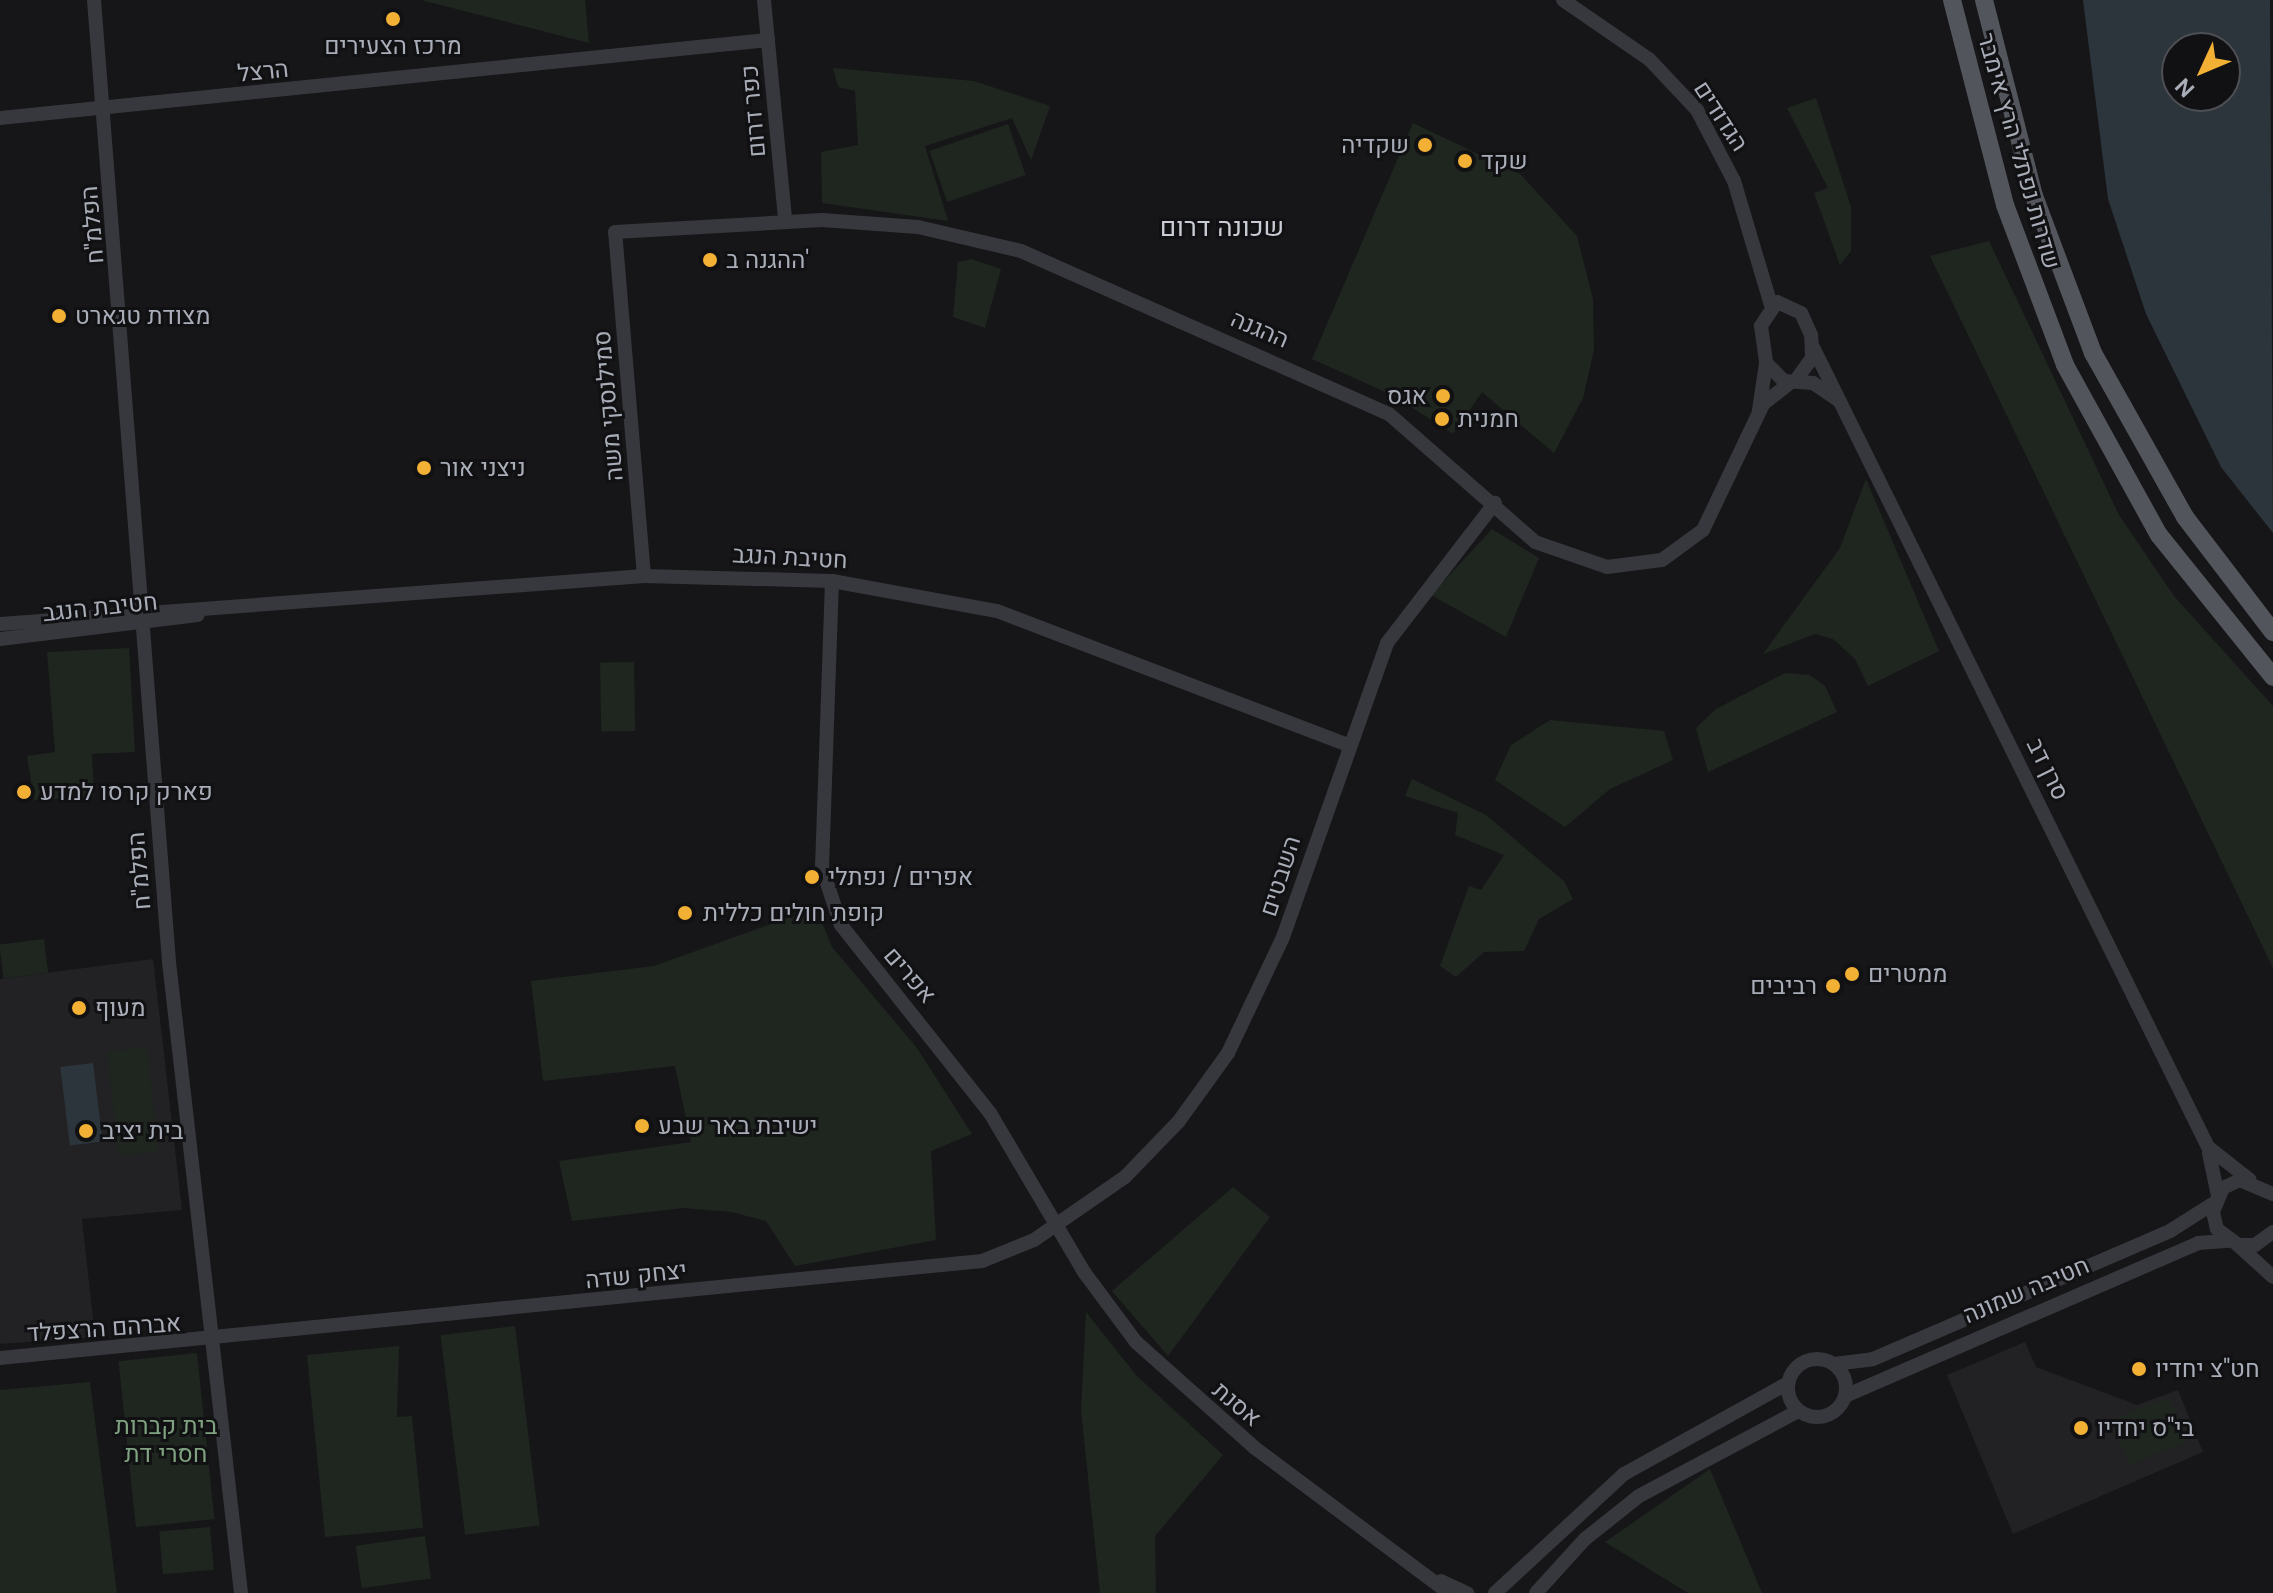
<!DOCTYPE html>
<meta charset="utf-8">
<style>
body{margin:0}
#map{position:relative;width:2273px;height:1593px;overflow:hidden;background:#161618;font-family:"DM Sans",Heebo,sans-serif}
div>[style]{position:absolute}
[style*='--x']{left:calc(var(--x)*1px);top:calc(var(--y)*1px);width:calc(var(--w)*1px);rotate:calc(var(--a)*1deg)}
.built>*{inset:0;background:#222225}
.green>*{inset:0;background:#1e261f;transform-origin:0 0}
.water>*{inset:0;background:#2c353c;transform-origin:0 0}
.minor>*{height:14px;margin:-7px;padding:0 7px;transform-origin:7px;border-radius:7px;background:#37383d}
.minor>.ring{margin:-7px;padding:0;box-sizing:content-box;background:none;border:14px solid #37383d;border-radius:50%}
.major>*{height:18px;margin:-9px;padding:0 9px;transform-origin:9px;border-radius:9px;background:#53555c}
.dots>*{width:22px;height:22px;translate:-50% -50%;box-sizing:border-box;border:4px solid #111113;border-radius:50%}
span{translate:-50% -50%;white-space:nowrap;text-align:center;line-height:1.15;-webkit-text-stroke:6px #111113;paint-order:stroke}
.poi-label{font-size:24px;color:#a8adb8}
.right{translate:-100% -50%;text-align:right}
.left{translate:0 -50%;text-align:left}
.street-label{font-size:24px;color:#a8adb8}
.park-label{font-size:24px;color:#7fa381}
.neighbourhood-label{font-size:26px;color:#c9ccd4}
.north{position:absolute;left:2161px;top:32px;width:80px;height:80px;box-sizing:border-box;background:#111113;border:2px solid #4d4f55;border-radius:50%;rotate:226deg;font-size:22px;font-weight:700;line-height:32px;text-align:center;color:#a8adb8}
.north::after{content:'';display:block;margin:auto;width:28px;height:36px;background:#f2b134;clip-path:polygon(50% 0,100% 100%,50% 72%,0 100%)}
</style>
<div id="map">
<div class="built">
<div style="clip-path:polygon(153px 959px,182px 1210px,82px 1219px,95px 1337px,0 1344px,0 979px)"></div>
<div style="clip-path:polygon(2025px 1342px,2036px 1367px,2137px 1405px,2178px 1390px,2203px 1452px,2013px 1534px,1947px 1375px)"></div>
</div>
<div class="green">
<div style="clip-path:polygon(421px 0,585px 0,589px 43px)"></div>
<div style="clip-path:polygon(833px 68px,974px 81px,1050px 106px,1031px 160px,1012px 118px,925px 146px,948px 221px,822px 203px,821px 152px,858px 145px,855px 91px,838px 87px)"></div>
<div style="clip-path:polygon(1816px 98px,1851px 207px,1851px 251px,1840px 265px,1814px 193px,1828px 188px,1787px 108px)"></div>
<div style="clip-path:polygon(1413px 123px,1520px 174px,1577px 236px,1593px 299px,1594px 350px,1583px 398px,1554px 453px,1482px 392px,1453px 434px,1394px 396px,1312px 359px)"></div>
<div style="left:1008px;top:124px;width:54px;height:83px;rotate:71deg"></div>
<div style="clip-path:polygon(1989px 241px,2119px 515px,2174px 596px,2273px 706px,2273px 968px,1930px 256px)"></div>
<div style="clip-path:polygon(971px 259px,1001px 269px,985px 328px,953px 317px,958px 262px)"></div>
<div style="clip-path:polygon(1866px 479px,1939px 651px,1868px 686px,1855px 659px,1833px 639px,1815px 634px,1763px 654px,1840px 548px)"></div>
<div style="clip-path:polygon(1492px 529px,1539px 558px,1506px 637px,1431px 595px)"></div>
<div style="clip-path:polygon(129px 648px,135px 752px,92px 754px,94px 797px,34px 800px,27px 756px,55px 752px,47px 652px)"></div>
<div style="left:634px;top:662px;width:69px;height:34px;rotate:89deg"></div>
<div style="clip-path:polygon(1785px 673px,1810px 675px,1825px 686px,1837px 712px,1708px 772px,1696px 728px,1716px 709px)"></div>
<div style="clip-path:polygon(1550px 720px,1664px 731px,1673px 760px,1610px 789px,1565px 827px,1495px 780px,1511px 745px)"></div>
<div style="clip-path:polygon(1412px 779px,1486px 815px,1564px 881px,1573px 899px,1539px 919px,1524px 951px,1484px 952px,1456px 977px,1440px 966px,1469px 886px,1481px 890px,1504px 855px,1455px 835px,1458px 813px,1405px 796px)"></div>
<div style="clip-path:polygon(816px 908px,832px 947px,917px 1048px,972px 1134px,931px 1151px,936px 1240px,795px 1266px,766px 1221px,731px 1212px,683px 1208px,572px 1221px,559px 1161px,691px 1142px,675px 1066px,543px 1081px,531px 981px,654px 966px)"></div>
<div style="left:44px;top:939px;width:34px;height:45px;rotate:83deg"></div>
<div style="left:147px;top:1047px;width:105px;height:40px;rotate:84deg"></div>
<div style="clip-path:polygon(1233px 1187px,1270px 1217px,1168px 1356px,1112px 1291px)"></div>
<div style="clip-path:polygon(1086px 1312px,1136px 1375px,1223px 1455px,1155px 1536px,1156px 1593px,1100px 1593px,1081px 1410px)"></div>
<div style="left:515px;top:1326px;width:201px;height:75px;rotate:83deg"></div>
<div style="clip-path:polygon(399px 1346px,397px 1417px,412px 1416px,423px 1528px,325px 1537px,307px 1355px)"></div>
<div style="left:197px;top:1353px;width:167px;height:79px;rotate:84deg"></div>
<div style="clip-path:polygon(90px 1382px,117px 1593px,0 1593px,0 1390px)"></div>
<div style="left:2169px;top:1397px;width:48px;height:62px;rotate:68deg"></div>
<div style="clip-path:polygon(1710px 1469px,1762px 1593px,1688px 1593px,1605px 1542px)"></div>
<div style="left:210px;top:1527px;width:43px;height:51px;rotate:85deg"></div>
<div style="left:425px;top:1536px;width:43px;height:70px;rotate:82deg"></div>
</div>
<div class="water">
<div style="clip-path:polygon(evenodd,2083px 0,2270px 0,2273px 533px,2221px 467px,2146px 314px,2108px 199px,2083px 0,2225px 48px,2225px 96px,2177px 96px,2177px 48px,2225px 48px)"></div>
<div style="left:93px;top:1063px;width:79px;height:33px;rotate:83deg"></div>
</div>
<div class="minor">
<div style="--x:94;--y:0;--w:965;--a:85.54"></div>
<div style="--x:169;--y:962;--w:635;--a:83.49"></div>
<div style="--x:764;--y:0;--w:219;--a:84.5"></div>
<div style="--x:1563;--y:0;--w:104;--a:34.5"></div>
<div style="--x:1649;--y:59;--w:70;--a:46.7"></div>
<div style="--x:1697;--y:110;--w:80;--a:62.5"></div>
<div style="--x:1734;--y:181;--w:129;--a:73.4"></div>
<div style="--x:0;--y:118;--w:772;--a:-5.8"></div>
<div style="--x:1812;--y:345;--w:894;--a:63.72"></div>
<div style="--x:2208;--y:1147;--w:53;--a:38.2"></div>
<div style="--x:1796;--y:380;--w:27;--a:-54"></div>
<div style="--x:1812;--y:358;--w:23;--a:-92"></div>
<div style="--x:1811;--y:335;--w:24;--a:-114"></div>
<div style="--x:1801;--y:313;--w:26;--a:-155"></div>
<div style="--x:1777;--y:302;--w:29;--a:124"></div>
<div style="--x:1761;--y:326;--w:37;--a:82"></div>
<div style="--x:1766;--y:363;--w:25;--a:45"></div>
<div style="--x:1784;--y:381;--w:29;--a:4"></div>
<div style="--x:1813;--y:383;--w:32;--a:34"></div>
<div style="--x:1759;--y:410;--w:48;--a:-81.5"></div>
<div style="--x:644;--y:576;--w:345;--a:-94.8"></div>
<div style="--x:615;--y:232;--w:207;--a:-3.3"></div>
<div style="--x:822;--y:220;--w:96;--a:4.2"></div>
<div style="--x:918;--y:227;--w:106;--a:13.1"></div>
<div style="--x:1021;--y:251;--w:402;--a:23.9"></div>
<div style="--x:1389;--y:414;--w:194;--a:41.2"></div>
<div style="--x:1535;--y:542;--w:76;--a:19.1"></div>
<div style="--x:1607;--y:567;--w:55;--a:-7.3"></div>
<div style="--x:1662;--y:560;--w:51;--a:-36.2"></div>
<div style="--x:1703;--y:530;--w:140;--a:-64.5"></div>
<div style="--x:1763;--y:404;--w:36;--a:-38"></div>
<div style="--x:832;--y:581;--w:287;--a:92"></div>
<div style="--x:822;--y:868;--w:60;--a:71.6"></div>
<div style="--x:841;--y:925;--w:240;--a:51.6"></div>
<div style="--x:990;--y:1113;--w:185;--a:59.4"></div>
<div style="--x:1084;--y:1272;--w:87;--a:53.4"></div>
<div style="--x:1136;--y:1342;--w:159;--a:41.7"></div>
<div style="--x:1255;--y:1448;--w:242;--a:36.8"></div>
<div style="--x:0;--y:624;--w:646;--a:-4.26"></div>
<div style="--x:644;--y:576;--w:188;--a:1.5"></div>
<div style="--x:832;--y:581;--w:168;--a:10.3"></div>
<div style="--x:997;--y:611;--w:375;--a:20.9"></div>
<div style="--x:0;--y:639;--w:199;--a:-6.9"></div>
<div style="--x:2209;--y:1153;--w:44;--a:78.2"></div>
<div style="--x:2273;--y:1194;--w:36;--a:-157"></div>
<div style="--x:2240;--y:1180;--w:19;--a:155"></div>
<div style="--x:2223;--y:1188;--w:26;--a:113"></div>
<div style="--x:2213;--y:1212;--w:17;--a:77"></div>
<div style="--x:2217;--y:1229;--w:26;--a:37"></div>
<div style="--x:2238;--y:1245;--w:17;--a:0"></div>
<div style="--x:2255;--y:1245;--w:22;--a:-36"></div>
<div style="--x:2238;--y:1245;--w:47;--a:42.4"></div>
<div style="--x:0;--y:1358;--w:987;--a:-5.64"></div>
<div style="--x:982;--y:1261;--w:56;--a:-22"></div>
<div style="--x:1034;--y:1240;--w:111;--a:-34.7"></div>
<div style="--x:1125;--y:1177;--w:78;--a:-46"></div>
<div style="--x:1179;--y:1121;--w:84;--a:-54.2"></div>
<div style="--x:1228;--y:1053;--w:128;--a:-64.6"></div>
<div style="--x:1283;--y:937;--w:312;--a:-70.5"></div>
<div style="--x:1387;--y:643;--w:177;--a:-52.4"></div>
<div class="ring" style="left:1788px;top:1359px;width:44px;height:44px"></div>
<div style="--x:1834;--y:1364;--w:39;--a:-7"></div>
<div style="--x:1873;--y:1359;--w:323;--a:-23.3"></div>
<div style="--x:2170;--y:1231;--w:52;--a:-32.5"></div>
<div style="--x:1845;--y:1396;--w:385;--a:-23.4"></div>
<div style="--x:2198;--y:1243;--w:31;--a:-4"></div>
<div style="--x:1441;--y:1581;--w:29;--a:25"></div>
<div style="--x:1495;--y:1593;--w:176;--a:-42.7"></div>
<div style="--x:1624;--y:1474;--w:188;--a:-29"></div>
<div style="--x:1536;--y:1593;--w:73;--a:-47.8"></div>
<div style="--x:1585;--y:1539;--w:69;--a:-38.5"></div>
<div style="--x:1639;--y:1496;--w:180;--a:-28.1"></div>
</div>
<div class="major">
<div style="--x:1952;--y:0;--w:212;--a:75.5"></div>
<div style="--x:2005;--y:205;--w:171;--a:69.4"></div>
<div style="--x:2065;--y:365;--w:194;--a:61.1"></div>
<div style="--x:2159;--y:535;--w:182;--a:51.2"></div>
<div style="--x:1984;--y:0;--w:202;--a:75.7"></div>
<div style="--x:2034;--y:196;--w:168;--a:69.4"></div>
<div style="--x:2093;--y:353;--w:188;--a:60.7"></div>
<div style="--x:2185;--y:517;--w:145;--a:52.6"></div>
</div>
<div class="dots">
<div style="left:393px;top:19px;background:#f2b134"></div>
<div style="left:1425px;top:145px;background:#f2b134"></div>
<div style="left:1465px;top:161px;background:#f2b134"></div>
<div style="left:710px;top:260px;background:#f2b134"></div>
<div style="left:59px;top:316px;background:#f2b134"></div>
<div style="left:1443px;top:396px;background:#f2b134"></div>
<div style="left:1442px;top:419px;background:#f2b134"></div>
<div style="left:424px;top:468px;background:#f2b134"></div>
<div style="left:24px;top:792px;background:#f2b134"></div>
<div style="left:812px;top:877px;background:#f2b134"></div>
<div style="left:685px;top:913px;background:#f2b134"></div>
<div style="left:1852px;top:974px;background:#f2b134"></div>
<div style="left:1833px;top:986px;background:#f2b134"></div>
<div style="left:79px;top:1008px;background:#f2b134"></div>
<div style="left:642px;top:1126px;background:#f2b134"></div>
<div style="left:86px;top:1131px;background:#f2b134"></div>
<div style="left:2139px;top:1369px;background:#f2b134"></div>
<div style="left:2081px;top:1428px;background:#f2b134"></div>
</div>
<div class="poi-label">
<span style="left:393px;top:46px">מרכז הצעירים</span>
<span class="right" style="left:1409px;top:145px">שקדיה</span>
<span class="left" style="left:1481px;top:161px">שקד</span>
<span class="left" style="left:726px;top:260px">ההגנה ב'</span>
<span class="left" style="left:75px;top:316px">מצודת טגארט</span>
<span class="right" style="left:1427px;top:396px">אגס</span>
<span class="left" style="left:1458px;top:419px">חמנית</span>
<span class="left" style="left:440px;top:468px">ניצני אור</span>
<span class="left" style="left:40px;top:792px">פארק קרסו למדע</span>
<span class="left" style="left:828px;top:877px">אפרים / נפתלי</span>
<span class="left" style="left:703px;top:913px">קופת חולים כללית</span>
<span class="left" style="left:1868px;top:974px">ממטרים</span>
<span class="right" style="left:1817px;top:986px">רביבים</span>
<span class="left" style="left:95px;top:1008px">מעוף</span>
<span class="left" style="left:658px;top:1126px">ישיבת באר שבע</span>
<span class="left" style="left:102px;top:1131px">בית יציב</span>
<span class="left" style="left:2155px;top:1369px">חט"צ יחדיו</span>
<span class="left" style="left:2097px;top:1428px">בי"ס יחדיו</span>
</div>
<div class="street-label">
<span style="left:263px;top:71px;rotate:-6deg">הרצל</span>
<span style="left:753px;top:111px;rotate:-95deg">כפר דרום</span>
<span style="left:1721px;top:116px;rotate:57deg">הגדודים</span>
<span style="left:2019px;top:151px;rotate:74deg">שדרות נפתלי הרץ אימבר</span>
<span style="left:92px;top:225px;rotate:-95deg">הפלמ"ח</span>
<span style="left:1260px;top:329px;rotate:23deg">ההגנה</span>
<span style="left:608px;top:406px;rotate:-95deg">סמילנסקי משה</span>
<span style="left:790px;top:557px;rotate:3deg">חטיבת הנגב</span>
<span style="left:100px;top:607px;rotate:-6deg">חטיבת הנגב</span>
<span style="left:2048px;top:769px;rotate:64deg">סרן דב</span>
<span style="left:139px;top:871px;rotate:-95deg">הפלמ"ח</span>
<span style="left:1280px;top:876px;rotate:-72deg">השבטים</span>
<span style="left:910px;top:975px;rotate:49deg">אפרים</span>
<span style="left:636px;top:1275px;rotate:-6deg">יצחק שדה</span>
<span style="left:2026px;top:1290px;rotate:-23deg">חטיבה שמונה</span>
<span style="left:104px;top:1328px;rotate:-4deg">אברהם הרצפלד</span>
<span style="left:1237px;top:1404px;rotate:40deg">אסנת</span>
</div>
<div class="park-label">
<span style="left:166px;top:1440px">בית קברות<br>חסרי דת</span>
</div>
<div class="neighbourhood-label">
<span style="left:1222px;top:228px">שכונה דרום</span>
</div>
<div class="north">N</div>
</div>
